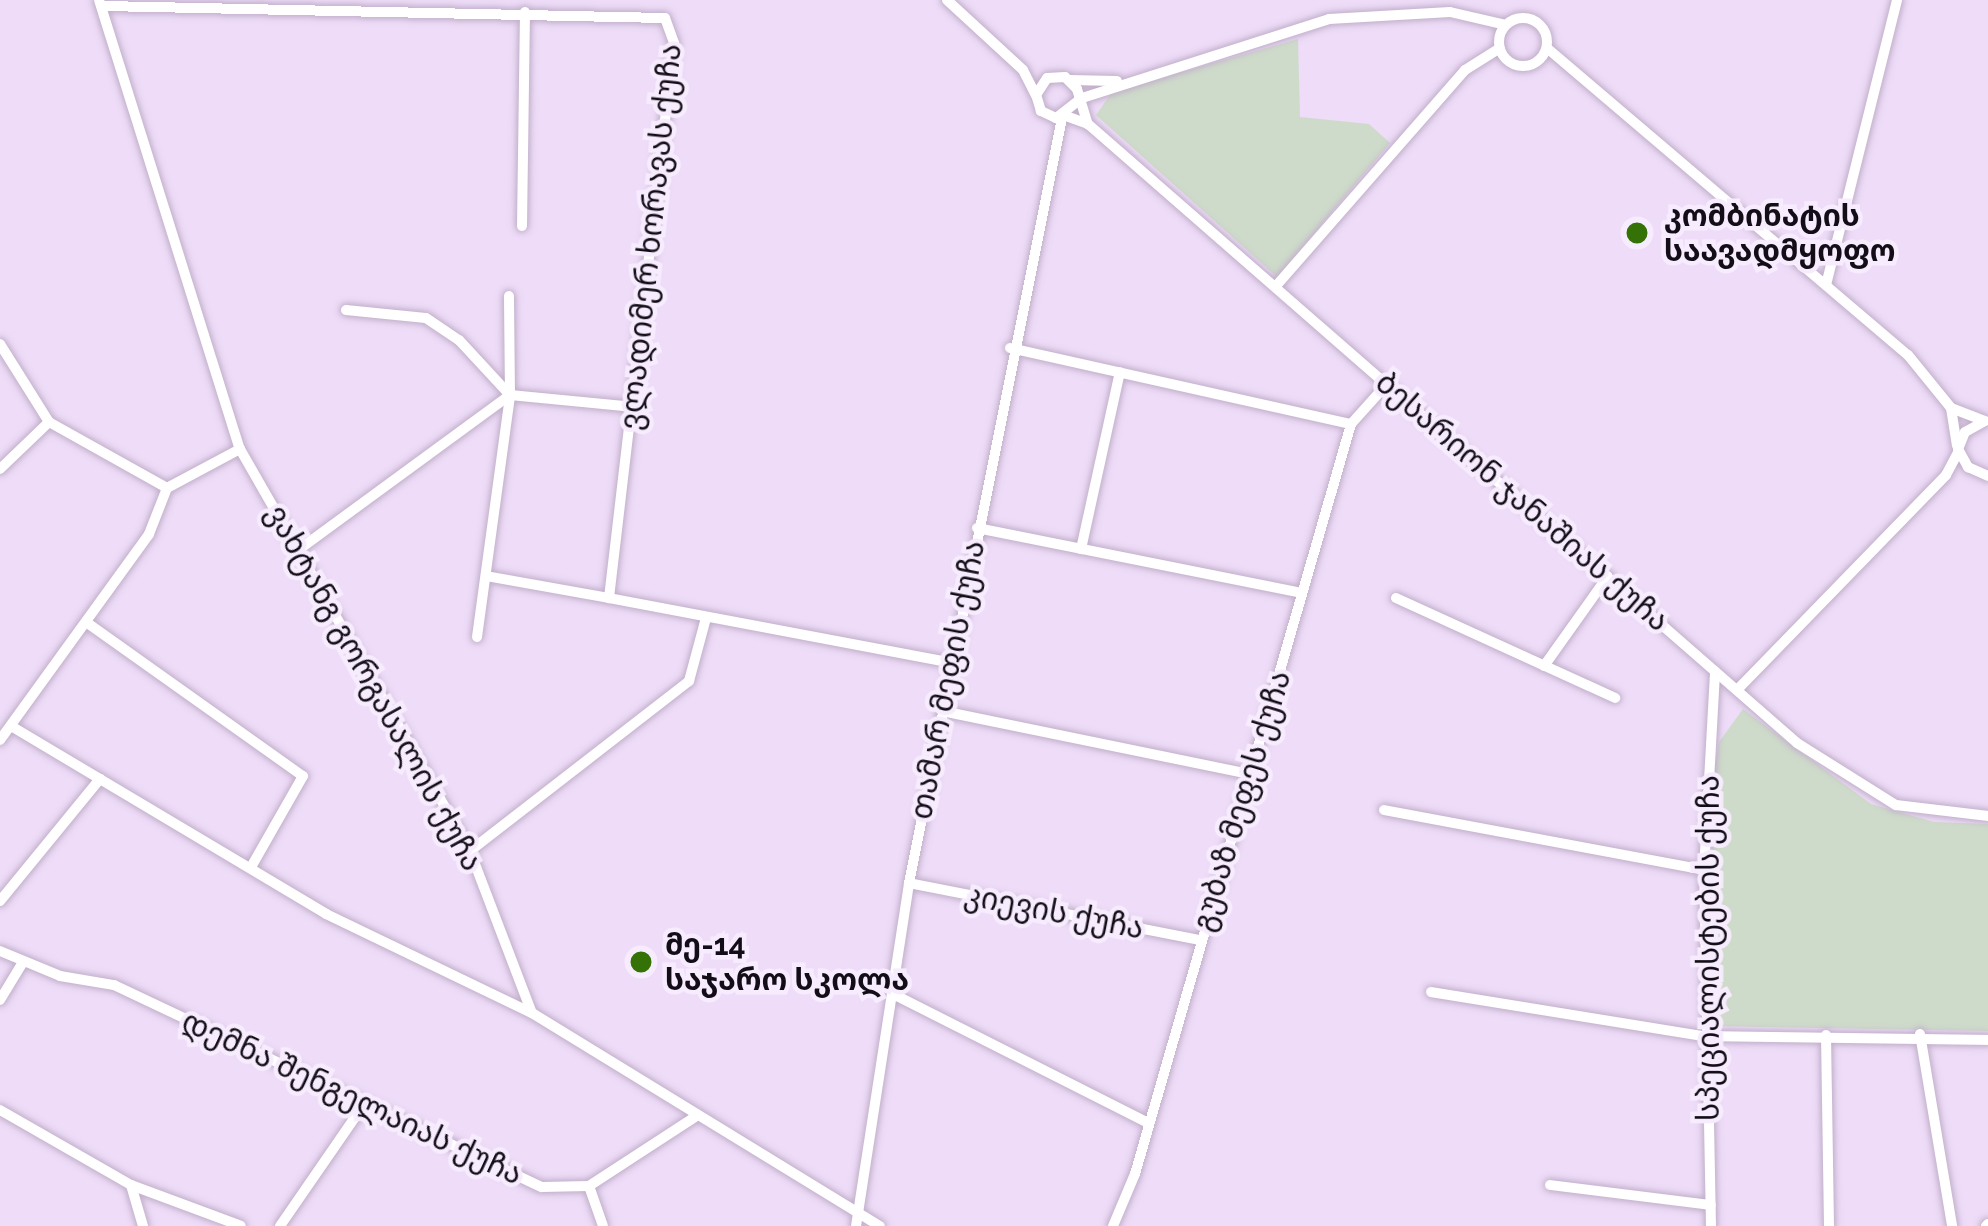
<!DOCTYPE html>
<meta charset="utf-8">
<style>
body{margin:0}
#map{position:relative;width:1988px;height:1226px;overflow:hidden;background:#eedcf8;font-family:Raleway,"Noto Sans Georgian",sans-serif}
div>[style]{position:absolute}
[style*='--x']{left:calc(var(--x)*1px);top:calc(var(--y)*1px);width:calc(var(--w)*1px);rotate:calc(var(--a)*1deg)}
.green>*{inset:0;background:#cedbca}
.roads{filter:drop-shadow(0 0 3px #c1afca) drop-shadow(0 0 3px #c1afca)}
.minor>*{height:10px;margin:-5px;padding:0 5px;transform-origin:5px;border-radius:5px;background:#fff}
.minor>.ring{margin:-5px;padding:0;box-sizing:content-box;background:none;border:10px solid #fff;border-radius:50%}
.dots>*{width:33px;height:33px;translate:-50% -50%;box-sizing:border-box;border:6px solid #f7ecfd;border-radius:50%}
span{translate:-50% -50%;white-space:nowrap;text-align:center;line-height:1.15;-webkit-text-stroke:9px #f7ecfd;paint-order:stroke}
.poi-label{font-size:30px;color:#130d17;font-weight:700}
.left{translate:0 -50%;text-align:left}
.street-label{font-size:30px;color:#130d17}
</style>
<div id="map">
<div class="green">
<div style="clip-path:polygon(1298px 39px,1300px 117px,1369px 124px,1390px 143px,1277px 277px,1096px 115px,1112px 92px)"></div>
<div style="clip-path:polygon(1743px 709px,1871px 804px,1934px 822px,1988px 824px,1988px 1031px,1710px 1026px,1712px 785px,1719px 742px)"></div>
</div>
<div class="roads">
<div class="minor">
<div style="--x:99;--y:0;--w:471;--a:72.6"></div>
<div style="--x:240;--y:449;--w:463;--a:60.2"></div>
<div style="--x:470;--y:851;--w:173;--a:69.1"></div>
<div style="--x:532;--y:1013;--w:408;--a:31.5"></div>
<div style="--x:947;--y:0;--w:103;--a:42.6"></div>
<div style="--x:1023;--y:70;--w:28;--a:63"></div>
<div style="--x:105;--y:6;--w:560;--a:1.23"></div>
<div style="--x:665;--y:18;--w:27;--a:70"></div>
<div style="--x:674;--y:43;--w:559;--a:96.68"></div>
<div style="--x:609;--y:598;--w:349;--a:10.7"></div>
<div class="ring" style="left:1499px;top:18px;width:38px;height:38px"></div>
<div style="--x:1547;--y:48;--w:474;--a:40.4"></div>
<div style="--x:1908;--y:355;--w:68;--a:50.9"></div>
<div style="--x:1951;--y:408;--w:36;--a:21"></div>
<div style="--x:1070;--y:80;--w:47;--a:1.2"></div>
<div style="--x:1079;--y:99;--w:262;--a:-17.7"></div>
<div style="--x:1329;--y:19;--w:121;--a:-3.3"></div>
<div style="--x:1450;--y:12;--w:57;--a:13.1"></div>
<div style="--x:1078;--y:101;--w:28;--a:142"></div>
<div style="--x:1056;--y:118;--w:17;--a:-155"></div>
<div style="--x:1041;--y:111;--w:17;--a:-107"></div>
<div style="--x:1036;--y:95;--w:20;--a:-57"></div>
<div style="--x:1047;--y:78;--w:18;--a:-3"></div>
<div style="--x:1065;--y:77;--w:17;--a:45"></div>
<div style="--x:1077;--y:89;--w:37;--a:73"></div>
<div style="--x:1066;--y:116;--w:23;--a:20"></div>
<div style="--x:1088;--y:124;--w:941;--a:41.12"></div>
<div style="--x:1797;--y:743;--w:117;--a:32.1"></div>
<div style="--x:1896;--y:805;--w:93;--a:6.8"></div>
<div style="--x:522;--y:226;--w:214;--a:-89.2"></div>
<div style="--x:1826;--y:285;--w:294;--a:-76"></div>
<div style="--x:1276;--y:286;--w:287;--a:-48.8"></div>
<div style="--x:1465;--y:70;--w:41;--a:-32.2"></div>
<div style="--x:346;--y:310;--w:80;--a:5.7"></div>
<div style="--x:426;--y:318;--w:40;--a:34"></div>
<div style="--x:459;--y:340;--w:75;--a:47.2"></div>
<div style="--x:0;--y:344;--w:92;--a:57.9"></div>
<div style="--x:1010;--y:348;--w:349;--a:12.6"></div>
<div style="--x:510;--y:395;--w:125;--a:5.5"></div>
<div style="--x:1951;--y:408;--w:38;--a:81"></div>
<div style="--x:1985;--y:421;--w:23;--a:151"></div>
<div style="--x:1965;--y:432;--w:18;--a:112"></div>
<div style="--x:1958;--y:449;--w:21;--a:61"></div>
<div style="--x:1968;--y:467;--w:22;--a:24"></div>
<div style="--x:0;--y:469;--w:68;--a:-43.8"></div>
<div style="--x:49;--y:422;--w:135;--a:29.2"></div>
<div style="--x:167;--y:488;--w:83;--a:-28.1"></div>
<div style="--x:977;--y:528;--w:331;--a:11.3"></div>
<div style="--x:301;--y:548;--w:259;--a:-36.2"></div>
<div style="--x:1081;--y:549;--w:181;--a:-77.6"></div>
<div style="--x:486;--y:576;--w:125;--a:10.1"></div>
<div style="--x:1396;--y:598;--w:241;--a:24.5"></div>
<div style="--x:86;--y:622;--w:266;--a:35.4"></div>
<div style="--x:303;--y:776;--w:105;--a:119.7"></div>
<div style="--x:477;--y:637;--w:244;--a:-82.2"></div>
<div style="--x:510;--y:395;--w:99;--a:-90.6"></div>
<div style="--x:1544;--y:666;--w:110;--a:-54.6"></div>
<div style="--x:1737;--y:690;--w:300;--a:-45.8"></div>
<div style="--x:1946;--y:475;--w:27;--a:-62"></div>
<div style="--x:942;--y:711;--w:318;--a:11.6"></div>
<div style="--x:11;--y:726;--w:367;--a:30.8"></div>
<div style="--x:326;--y:914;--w:229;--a:25.7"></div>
<div style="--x:0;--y:740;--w:254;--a:-54.1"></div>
<div style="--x:149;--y:534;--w:49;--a:-68.6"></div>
<div style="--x:1384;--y:810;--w:326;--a:10.6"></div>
<div style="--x:470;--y:851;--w:277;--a:-37.8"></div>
<div style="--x:689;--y:681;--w:65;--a:-74.9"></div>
<div style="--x:909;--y:883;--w:297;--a:11.1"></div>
<div style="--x:0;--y:901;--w:158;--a:-50.7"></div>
<div style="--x:0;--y:951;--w:65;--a:22.6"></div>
<div style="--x:60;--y:976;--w:55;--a:9.5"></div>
<div style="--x:114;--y:985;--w:473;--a:25.3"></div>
<div style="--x:542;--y:1187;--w:47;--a:-1.2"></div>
<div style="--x:589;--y:1186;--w:126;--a:-33.1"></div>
<div style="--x:1431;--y:992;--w:277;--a:9.2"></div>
<div style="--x:1704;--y:1036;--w:284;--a:0.8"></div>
<div style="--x:895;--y:995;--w:281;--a:26.8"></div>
<div style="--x:0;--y:1000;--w:44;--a:-58.8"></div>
<div style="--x:1920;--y:1034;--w:195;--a:80.5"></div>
<div style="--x:1826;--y:1035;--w:191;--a:89.1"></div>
<div style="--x:0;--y:1110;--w:151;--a:29.8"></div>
<div style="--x:131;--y:1185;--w:117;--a:20.4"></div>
<div style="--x:131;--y:1185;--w:43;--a:73.7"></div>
<div style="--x:1550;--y:1185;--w:162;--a:7.1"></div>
<div style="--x:589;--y:1186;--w:42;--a:70.7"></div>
<div style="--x:280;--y:1226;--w:145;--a:-55.4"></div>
<div style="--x:856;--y:1226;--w:347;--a:-81.2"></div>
<div style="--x:909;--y:883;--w:780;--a:-78.69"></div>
<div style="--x:1113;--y:1226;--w:56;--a:-67.1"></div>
<div style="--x:1135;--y:1174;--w:780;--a:-73.93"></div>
<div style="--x:1351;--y:424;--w:52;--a:-48.1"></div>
<div style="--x:1711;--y:1226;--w:356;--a:-91.1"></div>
<div style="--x:1704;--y:870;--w:199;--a:-86.8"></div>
<div style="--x:1986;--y:1226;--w:3;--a:-45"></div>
</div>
</div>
<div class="dots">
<div style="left:1637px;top:233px;background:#347207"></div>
<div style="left:641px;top:962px;background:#347207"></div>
</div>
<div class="poi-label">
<span class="left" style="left:1664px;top:233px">კომბინატის<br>საავადმყოფო</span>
<span class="left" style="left:665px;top:962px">მე-14<br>საჯარო სკოლა</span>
</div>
<div class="street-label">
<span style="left:651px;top:237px;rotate:-84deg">ვლადიმერ ხორავას ქუჩა</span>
<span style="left:1522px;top:502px;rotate:41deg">ბესარიონ ჯანაშიას ქუჩა</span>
<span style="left:948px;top:680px;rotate:-79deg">თამარ მეფის ქუჩა</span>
<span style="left:374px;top:688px;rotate:61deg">ვახტანგ გორგასალის ქუჩა</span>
<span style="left:1242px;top:801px;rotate:-73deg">გუბაზ მეფეს ქუჩა</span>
<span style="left:1054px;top:912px;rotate:11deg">კიევის ქუჩა</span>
<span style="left:1709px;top:948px;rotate:-90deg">სპეციალისტების ქუჩა</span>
<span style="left:352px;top:1098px;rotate:25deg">დემნა შენგელაიას ქუჩა</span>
</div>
</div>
